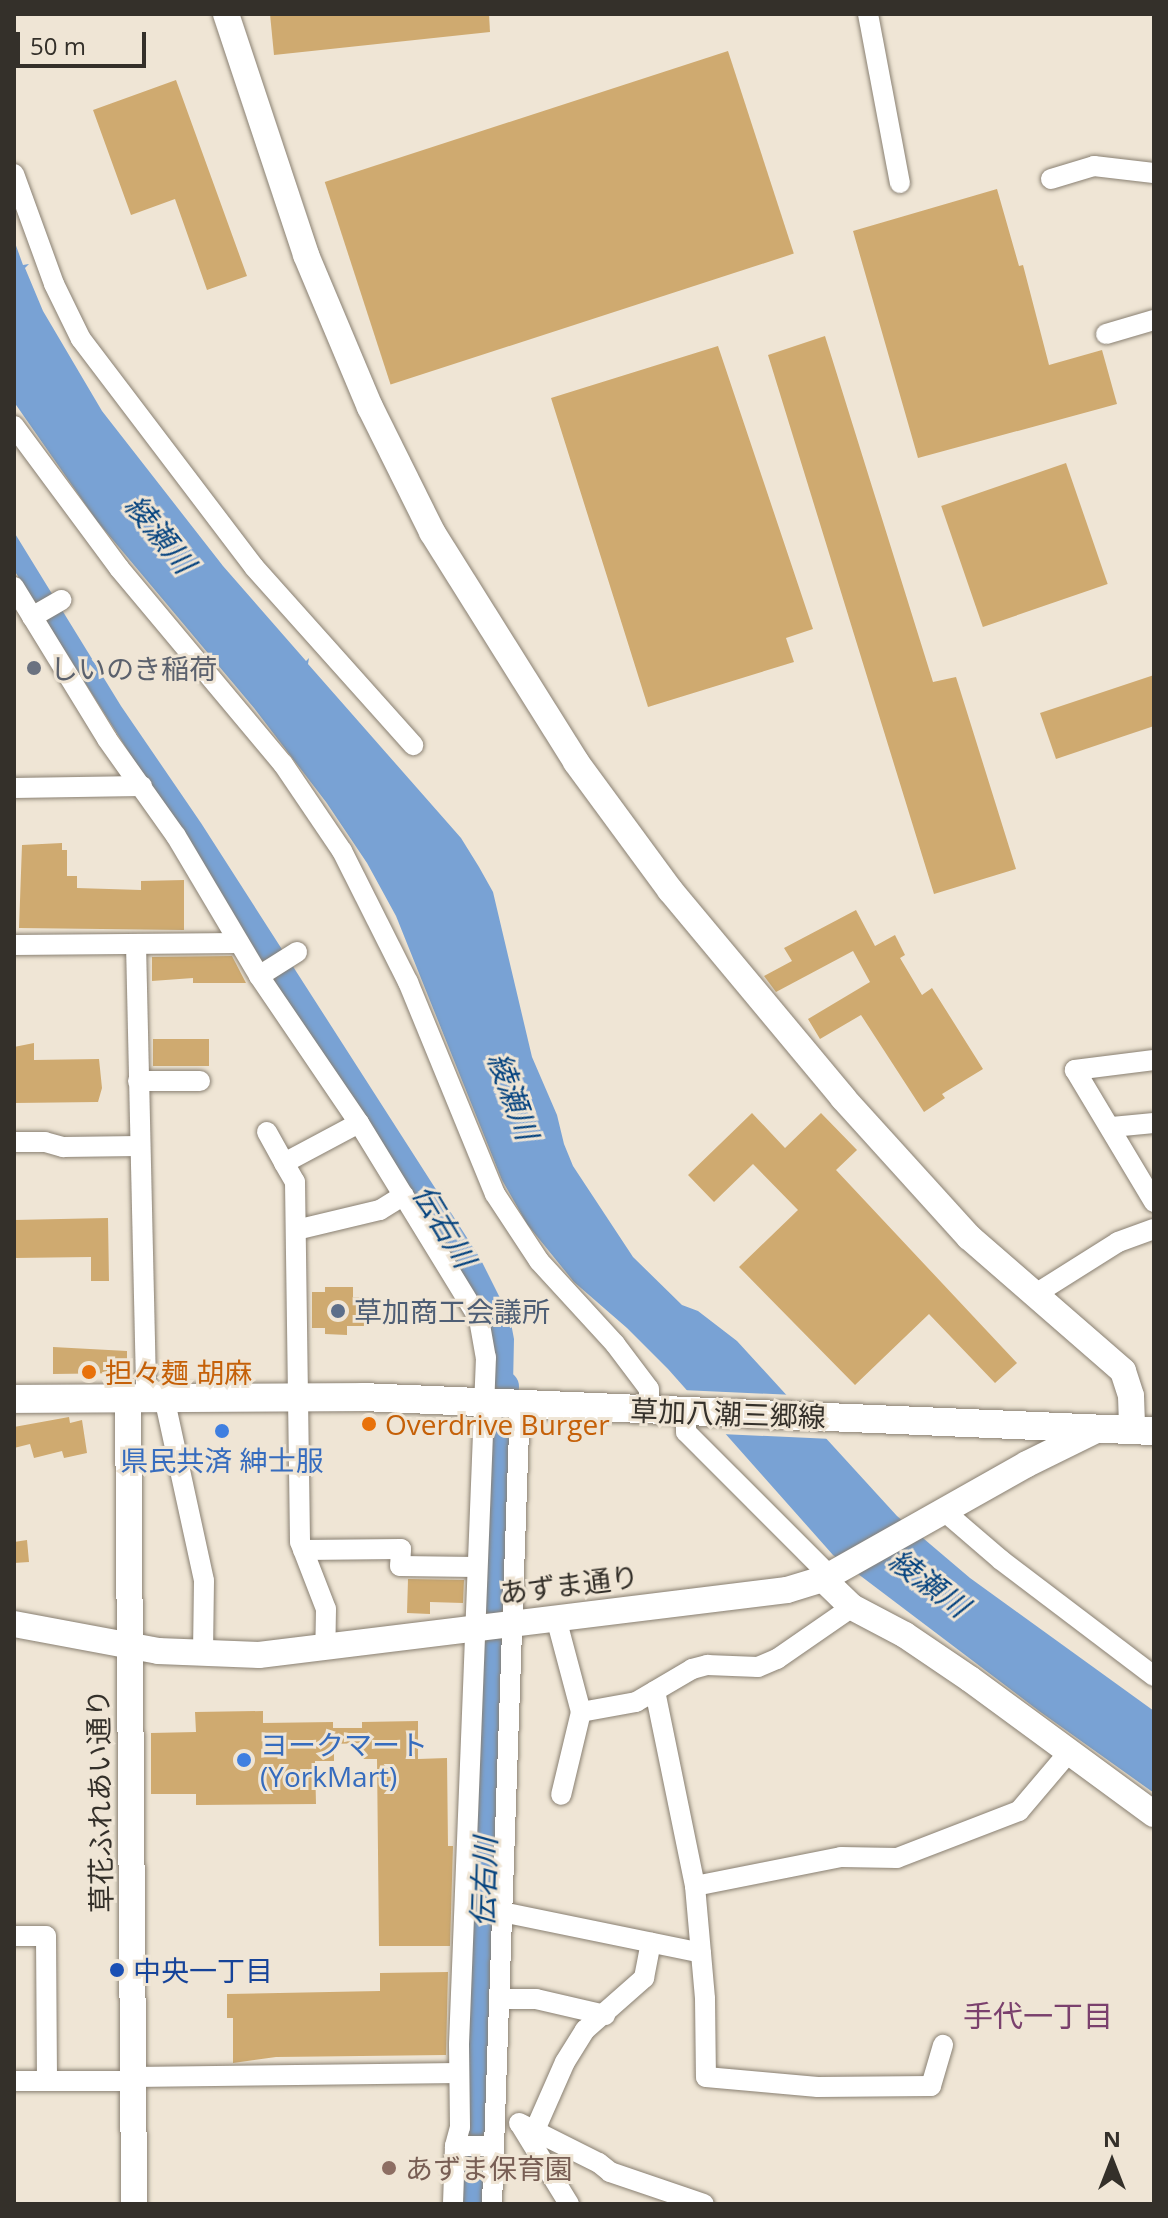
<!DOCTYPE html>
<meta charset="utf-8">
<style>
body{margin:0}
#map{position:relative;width:1168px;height:2218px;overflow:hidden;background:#efe5d5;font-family:"Open Sans","Noto Sans JP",sans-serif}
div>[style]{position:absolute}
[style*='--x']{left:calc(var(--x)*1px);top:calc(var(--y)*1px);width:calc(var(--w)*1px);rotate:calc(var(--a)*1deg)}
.water>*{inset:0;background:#79a2d4}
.pier>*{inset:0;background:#efe5d5}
.river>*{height:32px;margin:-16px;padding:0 16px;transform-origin:16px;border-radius:16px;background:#79a2d4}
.building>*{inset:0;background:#cfaa70;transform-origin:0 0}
.roads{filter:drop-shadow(0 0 2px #898072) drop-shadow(0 0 2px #898072)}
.minor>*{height:20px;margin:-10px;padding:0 10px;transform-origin:10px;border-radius:10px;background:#fff}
.tertiary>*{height:26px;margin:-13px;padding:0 13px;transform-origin:13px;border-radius:13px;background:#fff}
.secondary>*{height:28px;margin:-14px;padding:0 14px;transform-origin:14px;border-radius:14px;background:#fff}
.dots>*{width:22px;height:22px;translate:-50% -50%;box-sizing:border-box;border:4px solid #efe5d5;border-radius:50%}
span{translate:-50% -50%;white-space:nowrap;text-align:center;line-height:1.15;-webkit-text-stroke:6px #efe5d5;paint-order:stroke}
.worship-label{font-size:28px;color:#5b616d}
.left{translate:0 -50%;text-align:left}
.service-label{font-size:28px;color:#4e5e75}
.food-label{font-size:28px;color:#c56008}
.street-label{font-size:28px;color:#34302a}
.shop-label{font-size:28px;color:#366cbe}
.transit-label{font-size:28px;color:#164399}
.education-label{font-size:28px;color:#785e54}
.water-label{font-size:30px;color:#05437f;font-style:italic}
.neighbourhood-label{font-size:30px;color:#7a406d}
.frame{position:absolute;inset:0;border:16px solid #34302a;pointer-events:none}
.north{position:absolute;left:1072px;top:2122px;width:80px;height:80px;-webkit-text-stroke:6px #efe5d5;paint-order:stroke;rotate:0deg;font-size:22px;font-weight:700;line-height:32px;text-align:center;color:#34302a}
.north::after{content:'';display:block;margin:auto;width:28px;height:36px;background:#34302a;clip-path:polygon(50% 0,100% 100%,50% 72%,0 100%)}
.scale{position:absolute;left:16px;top:32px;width:130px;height:36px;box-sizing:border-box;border:4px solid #34302a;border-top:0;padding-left:10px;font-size:24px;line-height:28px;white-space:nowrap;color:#34302a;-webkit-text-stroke:6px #efe5d5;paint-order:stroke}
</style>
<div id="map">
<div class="water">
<div style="clip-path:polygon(14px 240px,23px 265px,29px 264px,25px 268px,43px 311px,102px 411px,223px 566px,306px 661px,309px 658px,308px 664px,461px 838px,479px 867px,493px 892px,532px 1057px,557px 1115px,564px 1144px,573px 1166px,633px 1257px,682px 1305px,698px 1311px,737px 1341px,897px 1516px,970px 1578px,1154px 1711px,1154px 1793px,1039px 1711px,833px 1555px,668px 1369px,627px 1328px,574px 1282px,527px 1224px,502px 1180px,396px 916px,367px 863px,326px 802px,254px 708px,97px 521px,14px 402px)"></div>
<div style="clip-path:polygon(14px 532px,121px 706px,201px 823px,480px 1258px,510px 1318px,514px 1339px,512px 1430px,489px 1429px,492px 1342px,308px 1036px,14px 570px)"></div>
</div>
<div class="pier">
<div style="clip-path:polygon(682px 1390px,794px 1395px,832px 1439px,721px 1434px)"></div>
</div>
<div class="river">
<div style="--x:472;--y:2204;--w:818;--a:-87.83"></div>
</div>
<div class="building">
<div style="clip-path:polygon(270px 14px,489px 14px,490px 32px,274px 55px)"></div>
<div style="left:728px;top:51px;width:213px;height:424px;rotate:72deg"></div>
<div style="clip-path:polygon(176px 80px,247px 276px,207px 290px,175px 199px,131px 215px,93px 110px)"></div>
<div style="clip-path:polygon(997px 189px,1019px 266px,1023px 265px,1049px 365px,1102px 350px,1117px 404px,918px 458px,853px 231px)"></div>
<div style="clip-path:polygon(825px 336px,933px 682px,956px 677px,1016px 869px,934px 894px,768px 355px)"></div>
<div style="clip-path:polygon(718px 346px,813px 629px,786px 638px,794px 662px,648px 707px,551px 398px)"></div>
<div style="left:1066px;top:463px;width:128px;height:132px;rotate:71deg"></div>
<div style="clip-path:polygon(1154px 675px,1154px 726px,1056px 759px,1040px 713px)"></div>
<div style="clip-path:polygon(62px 843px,62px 850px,67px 850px,67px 876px,77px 876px,77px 888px,141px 890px,141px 881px,184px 880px,184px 930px,19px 928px,22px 845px)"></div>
<div style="clip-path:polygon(856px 910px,875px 946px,895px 935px,905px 955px,900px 958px,922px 995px,932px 988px,983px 1069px,942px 1094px,945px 1098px,924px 1112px,861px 1015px,820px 1039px,808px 1019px,870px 982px,853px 951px,776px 992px,764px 976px,792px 961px,784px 948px)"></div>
<div style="clip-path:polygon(232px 956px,246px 983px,193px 983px,193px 978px,152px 981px,152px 957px)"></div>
<div style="left:153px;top:1039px;width:56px;height:27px"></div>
<div style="clip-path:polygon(34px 1043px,34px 1060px,99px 1059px,102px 1088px,98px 1102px,14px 1103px,14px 1047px)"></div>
<div style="clip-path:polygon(752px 1113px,785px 1148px,821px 1113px,857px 1150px,836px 1170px,1017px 1363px,995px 1383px,929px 1314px,855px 1385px,739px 1267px,798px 1210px,753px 1164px,714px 1202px,688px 1175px)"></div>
<div style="clip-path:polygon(108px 1218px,109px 1281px,91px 1281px,91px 1257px,14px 1258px,14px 1220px)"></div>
<div style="clip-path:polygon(325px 1287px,353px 1287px,353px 1297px,365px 1297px,365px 1326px,347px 1326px,347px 1335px,325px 1334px,325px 1328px,312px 1328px,312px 1292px,325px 1292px)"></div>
<div style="clip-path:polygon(53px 1347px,127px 1351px,127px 1373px,53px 1374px)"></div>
<div style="clip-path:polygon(69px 1417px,70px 1423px,82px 1420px,87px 1453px,64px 1458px,62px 1451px,34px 1458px,30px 1444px,14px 1448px,14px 1427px)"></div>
<div style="clip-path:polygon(27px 1540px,29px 1562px,14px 1563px,14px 1542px)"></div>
<div style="clip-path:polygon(408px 1579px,464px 1580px,463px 1603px,430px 1602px,430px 1614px,407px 1613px)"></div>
<div style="clip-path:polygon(263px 1711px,263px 1723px,333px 1722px,333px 1728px,362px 1728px,362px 1722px,418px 1721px,418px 1759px,447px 1758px,448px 1846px,453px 1846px,450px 1946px,379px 1946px,377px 1759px,363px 1759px,363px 1743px,334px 1744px,334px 1761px,315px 1761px,316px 1804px,196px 1805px,196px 1794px,151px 1794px,151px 1733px,196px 1732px,195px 1712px)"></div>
<div style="clip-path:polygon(448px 1972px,446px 2055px,276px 2057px,233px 2063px,233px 2018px,227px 2018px,227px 1994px,380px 1991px,380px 1973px)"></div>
</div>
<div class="roads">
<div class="minor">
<div style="--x:868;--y:14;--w:172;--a:79.3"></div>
<div style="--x:14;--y:174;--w:117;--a:70"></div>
<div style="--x:54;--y:284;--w:61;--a:63.9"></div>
<div style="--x:81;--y:339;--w:286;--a:52.8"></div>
<div style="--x:254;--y:567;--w:239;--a:48.2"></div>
<div style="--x:1051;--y:179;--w:45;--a:-16.8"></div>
<div style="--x:1094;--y:166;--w:60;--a:6.7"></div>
<div style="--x:1106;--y:334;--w:50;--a:-16.3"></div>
<div style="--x:14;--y:426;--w:177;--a:53.5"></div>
<div style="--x:119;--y:568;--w:256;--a:50.1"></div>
<div style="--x:283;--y:764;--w:105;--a:55.9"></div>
<div style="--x:342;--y:851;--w:147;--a:63.3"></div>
<div style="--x:408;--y:982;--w:229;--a:67.7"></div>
<div style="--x:495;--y:1194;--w:80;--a:56.7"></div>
<div style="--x:539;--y:1261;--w:113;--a:47.5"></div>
<div style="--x:615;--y:1344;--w:56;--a:52.9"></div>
<div style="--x:649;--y:1389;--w:21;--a:90"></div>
<div style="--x:14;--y:587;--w:178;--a:58.5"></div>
<div style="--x:107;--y:739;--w:119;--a:54.6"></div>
<div style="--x:176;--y:836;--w:163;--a:59.3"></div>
<div style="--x:259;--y:976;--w:178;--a:55.8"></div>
<div style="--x:359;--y:1123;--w:85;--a:151.9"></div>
<div style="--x:284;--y:1163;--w:22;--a:60"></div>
<div style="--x:295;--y:1182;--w:360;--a:89.2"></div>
<div style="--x:300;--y:1542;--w:72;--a:68.8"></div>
<div style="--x:326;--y:1609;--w:39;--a:91"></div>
<div style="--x:32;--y:617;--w:34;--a:-30"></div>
<div style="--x:14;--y:788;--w:128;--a:-0.9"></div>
<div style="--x:136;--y:944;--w:453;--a:88.7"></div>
<div style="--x:14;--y:945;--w:225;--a:-0.5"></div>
<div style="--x:259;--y:976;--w:45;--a:-32.3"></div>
<div style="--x:1154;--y:1060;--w:80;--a:172.8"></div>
<div style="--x:1075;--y:1070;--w:154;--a:59.1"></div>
<div style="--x:138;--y:1081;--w:62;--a:0"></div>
<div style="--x:359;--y:1123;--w:230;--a:58.5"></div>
<div style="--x:479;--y:1319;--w:39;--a:80"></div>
<div style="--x:486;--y:1357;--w:688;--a:92.25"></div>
<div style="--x:459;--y:2044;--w:83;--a:89.3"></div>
<div style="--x:460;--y:2127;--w:20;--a:105"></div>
<div style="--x:455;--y:2146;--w:58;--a:92"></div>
<div style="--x:1112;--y:1127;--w:42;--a:-5.4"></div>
<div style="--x:267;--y:1132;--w:35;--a:61"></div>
<div style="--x:14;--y:1142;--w:31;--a:0"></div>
<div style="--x:45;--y:1142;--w:19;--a:16"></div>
<div style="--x:63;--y:1147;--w:76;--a:-0.8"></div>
<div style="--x:296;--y:1230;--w:86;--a:-13.4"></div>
<div style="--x:380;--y:1210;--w:28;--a:-32"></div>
<div style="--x:1034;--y:1295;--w:99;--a:-32.2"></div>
<div style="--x:1118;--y:1242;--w:38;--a:-20"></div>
<div style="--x:164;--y:1397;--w:188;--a:77.7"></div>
<div style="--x:204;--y:1581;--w:74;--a:90.8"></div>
<div style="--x:686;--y:1412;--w:20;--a:90"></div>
<div style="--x:686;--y:1432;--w:202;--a:45"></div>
<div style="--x:944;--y:1511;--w:75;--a:40.7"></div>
<div style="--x:1001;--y:1560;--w:192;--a:37.2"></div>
<div style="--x:303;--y:1550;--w:98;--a:-0.6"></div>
<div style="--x:401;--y:1549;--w:17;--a:93"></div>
<div style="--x:400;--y:1566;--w:76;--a:0.8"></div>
<div style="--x:556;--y:1618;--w:97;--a:75.1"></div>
<div style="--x:581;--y:1712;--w:85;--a:103.5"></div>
<div style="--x:655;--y:1691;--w:199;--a:78.4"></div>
<div style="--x:695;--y:1886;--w:113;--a:84.9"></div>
<div style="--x:705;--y:1999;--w:78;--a:89.3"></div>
<div style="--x:706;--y:2077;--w:112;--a:5.1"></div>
<div style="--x:818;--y:2087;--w:113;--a:-0.5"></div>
<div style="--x:931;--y:2086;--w:43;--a:-73.7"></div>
<div style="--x:581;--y:1712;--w:56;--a:-10.3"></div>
<div style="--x:636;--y:1702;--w:65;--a:-30.5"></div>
<div style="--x:692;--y:1669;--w:16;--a:-15"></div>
<div style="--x:707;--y:1665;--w:51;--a:2.2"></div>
<div style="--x:758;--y:1667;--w:21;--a:-23"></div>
<div style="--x:777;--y:1659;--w:91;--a:-34.7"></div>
<div style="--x:695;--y:1886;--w:149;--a:-11.2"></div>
<div style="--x:841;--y:1857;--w:56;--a:1"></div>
<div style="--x:897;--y:1858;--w:131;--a:-21.1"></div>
<div style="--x:1019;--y:1811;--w:77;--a:-49.7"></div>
<div style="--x:502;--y:1912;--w:203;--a:11.6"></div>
<div style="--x:14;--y:1936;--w:32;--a:0"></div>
<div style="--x:46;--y:1936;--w:145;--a:89.6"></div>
<div style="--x:500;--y:1999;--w:36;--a:0"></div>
<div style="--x:536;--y:1999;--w:71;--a:13.1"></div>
<div style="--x:134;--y:2077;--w:325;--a:-0.7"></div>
<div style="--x:14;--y:2081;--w:120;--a:0"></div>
<div style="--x:519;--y:2123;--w:89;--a:26.6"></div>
<div style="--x:599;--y:2163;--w:14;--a:39"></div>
<div style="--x:610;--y:2172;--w:99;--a:18.8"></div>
<div style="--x:520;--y:2124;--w:94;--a:58.5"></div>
<div style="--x:535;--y:2130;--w:74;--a:-66.2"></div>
<div style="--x:565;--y:2062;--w:38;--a:-58"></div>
<div style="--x:585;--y:2030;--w:79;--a:-41.4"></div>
<div style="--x:644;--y:1978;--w:36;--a:-79"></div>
<div style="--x:455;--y:2146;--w:39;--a:0"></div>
<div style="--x:492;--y:2204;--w:800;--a:-88"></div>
</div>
<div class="tertiary">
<div style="--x:226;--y:14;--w:254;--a:71.6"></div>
<div style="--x:306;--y:255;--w:165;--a:67.2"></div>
<div style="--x:370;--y:407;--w:140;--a:63.6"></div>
<div style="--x:432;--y:532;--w:271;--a:57.9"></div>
<div style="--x:576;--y:762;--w:159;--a:53.7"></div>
<div style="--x:670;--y:890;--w:271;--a:50.2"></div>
<div style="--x:843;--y:1098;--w:188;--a:47.8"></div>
<div style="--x:969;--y:1237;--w:204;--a:41"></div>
<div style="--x:1123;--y:1371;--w:26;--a:72"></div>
<div style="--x:1131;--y:1396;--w:35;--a:88"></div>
<div style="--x:128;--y:1397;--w:807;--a:89.57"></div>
<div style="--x:823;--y:1579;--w:40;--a:44"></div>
<div style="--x:852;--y:1607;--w:60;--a:27.8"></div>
<div style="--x:905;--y:1635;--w:78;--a:34.1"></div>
<div style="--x:970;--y:1679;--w:228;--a:36.3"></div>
<div style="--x:14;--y:1624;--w:147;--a:10.6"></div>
<div style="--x:158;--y:1651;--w:101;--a:2.3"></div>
<div style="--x:259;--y:1655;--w:532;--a:-7.02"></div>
<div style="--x:787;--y:1590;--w:38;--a:-17"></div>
<div style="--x:823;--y:1579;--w:234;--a:-29.4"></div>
<div style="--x:1027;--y:1464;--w:77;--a:-26.2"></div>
</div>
<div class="secondary">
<div style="--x:14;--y:1399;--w:348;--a:-0.3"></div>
<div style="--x:362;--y:1397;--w:793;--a:2.46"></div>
</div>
</div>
<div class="dots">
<div style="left:34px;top:668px;background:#6b7280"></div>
<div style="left:338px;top:1311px;background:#5c6f8a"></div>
<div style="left:89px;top:1372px;background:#e8710a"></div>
<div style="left:369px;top:1424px;background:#e8710a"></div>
<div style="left:222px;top:1431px;background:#3f7fe0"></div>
<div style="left:244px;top:1760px;background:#3f7fe0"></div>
<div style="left:117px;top:1970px;background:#1a4fb4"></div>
<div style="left:389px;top:2168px;background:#8d6e63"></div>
</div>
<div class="worship-label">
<span class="left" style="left:50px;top:668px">しいのき稲荷</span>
</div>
<div class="service-label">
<span class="left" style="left:354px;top:1311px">草加商工会議所</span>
</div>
<div class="food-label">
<span class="left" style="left:105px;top:1372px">担々麺 胡麻</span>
<span class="left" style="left:385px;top:1424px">Overdrive Burger</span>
</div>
<div class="street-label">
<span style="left:728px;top:1413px;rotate:2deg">草加八潮三郷線</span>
<span style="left:569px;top:1584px;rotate:-7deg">あずま通り</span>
<span style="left:99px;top:1801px;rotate:-91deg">草花ふれあい通り</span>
</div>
<div class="shop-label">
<span style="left:222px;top:1460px">県民共済 紳士服</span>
<span class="left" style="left:260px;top:1760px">ヨークマート<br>(YorkMart)</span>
</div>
<div class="transit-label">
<span class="left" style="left:133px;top:1970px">中央一丁目</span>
</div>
<div class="education-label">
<span class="left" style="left:405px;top:2168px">あずま保育園</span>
</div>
<div class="water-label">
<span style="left:160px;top:534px;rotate:51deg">綾瀬川</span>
<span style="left:513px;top:1096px;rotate:70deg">綾瀬川</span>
<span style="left:444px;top:1226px;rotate:59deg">伝右川</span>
<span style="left:929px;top:1583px;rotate:37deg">綾瀬川</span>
<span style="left:484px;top:1882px;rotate:-88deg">伝右川</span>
</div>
<div class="neighbourhood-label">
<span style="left:1038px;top:2016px">手代一丁目</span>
</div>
<div class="frame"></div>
<div class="north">N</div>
<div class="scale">50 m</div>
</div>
